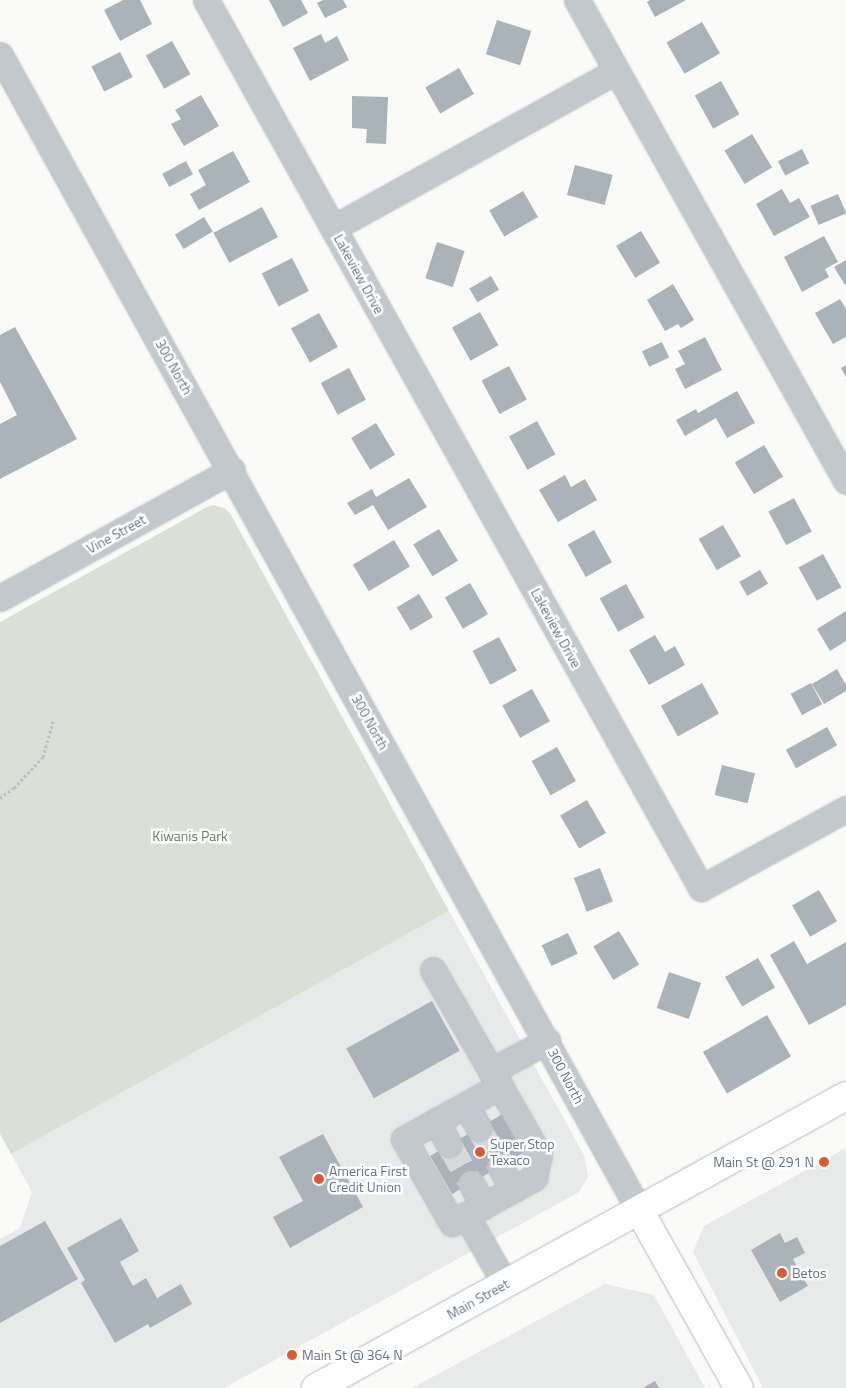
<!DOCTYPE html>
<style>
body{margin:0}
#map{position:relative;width:846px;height:1388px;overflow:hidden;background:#fafaf8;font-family:"Titillium Web",sans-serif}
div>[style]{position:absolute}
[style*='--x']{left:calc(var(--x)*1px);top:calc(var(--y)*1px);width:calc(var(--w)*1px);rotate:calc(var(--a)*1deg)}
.built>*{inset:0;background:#e8e9e9}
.green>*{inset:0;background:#dadfd7}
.building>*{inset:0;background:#aab3b9;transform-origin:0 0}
.minor-tunnel>*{height:25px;margin-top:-12.5px;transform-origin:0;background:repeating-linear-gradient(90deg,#d5d9db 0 25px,transparent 0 37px)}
.path>*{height:3px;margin-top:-1.5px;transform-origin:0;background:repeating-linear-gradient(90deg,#bbbfc2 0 2.5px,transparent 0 5px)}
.roads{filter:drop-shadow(0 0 1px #b5babe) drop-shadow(0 0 1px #b5babe)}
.minor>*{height:25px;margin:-12.5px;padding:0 12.5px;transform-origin:12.5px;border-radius:12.5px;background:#c3c8cc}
.major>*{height:28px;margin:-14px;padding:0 14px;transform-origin:14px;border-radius:14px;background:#fff}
.dots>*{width:14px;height:14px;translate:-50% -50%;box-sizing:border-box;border:2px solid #fff;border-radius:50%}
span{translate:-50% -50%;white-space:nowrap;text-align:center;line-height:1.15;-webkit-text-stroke:5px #fff;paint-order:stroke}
.street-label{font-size:14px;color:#657683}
.park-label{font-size:14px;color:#687a64}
.poi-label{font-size:14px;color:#657683}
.left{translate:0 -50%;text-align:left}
.right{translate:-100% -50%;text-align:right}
</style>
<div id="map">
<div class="built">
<div style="clip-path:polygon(449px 911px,584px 1155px,588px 1177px,579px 1192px,224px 1388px,0 1388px,0 1239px,20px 1228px,32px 1192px,11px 1154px)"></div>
<div style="clip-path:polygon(846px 1148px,846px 1388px,763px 1388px,693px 1252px,704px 1226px)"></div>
<div style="clip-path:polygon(605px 1284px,654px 1295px,705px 1388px,412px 1388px)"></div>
</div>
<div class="green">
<div style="clip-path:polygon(214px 505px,226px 509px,231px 515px,449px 911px,11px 1154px,0 1134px,0 622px,207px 507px)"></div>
</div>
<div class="building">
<div style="clip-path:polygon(123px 0,140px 0,152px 24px,120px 41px,104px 10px)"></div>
<div style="clip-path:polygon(269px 0,301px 0,308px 13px,283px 27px)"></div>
<div style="clip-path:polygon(323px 0,343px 0,347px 7px,325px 18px,317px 3px)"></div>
<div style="clip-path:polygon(650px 0,686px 0,655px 17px,647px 2px)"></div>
<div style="left:497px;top:20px;width:36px;height:36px;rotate:18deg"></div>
<div style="left:702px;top:22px;width:36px;height:41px;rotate:60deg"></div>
<div style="clip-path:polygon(321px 34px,325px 43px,337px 36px,349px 60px,310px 81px,293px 48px)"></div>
<div style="left:172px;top:41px;width:38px;height:30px;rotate:61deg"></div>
<div style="left:120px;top:52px;width:28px;height:32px;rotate:63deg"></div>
<div style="left:459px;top:68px;width:30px;height:39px;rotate:60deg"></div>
<div style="left:721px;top:81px;width:38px;height:30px;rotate:61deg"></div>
<div style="clip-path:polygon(201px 95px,219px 126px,184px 146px,171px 124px,181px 119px,175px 110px)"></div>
<div style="clip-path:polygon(352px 96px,388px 97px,386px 144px,366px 143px,367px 129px,352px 128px)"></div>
<div style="left:752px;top:134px;width:39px;height:32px;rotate:59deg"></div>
<div style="left:802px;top:149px;width:16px;height:27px;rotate:63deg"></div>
<div style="clip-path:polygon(233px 151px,250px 182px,199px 210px,190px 194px,206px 185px,198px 170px)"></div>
<div style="left:186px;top:161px;width:15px;height:27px;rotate:62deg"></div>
<div style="left:575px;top:165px;width:39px;height:31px;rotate:15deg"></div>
<div style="clip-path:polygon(782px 189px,790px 203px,799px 198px,810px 217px,774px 236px,756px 204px)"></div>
<div style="left:523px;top:191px;width:30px;height:39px;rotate:60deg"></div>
<div style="left:838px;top:194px;width:21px;height:30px;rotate:67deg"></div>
<div style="left:262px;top:207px;width:34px;height:55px;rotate:62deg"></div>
<div style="left:204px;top:217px;width:17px;height:34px;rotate:59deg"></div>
<div style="left:641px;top:231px;width:37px;height:29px;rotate:59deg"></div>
<div style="clip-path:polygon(824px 236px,838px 262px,825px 269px,829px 277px,802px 292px,784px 257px)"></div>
<div style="left:437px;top:242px;width:29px;height:38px;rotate:18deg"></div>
<div style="left:292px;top:258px;width:37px;height:34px;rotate:63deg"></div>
<div style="clip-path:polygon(846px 260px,846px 284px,845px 285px,834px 267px)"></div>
<div style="left:491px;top:276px;width:16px;height:25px;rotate:60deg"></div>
<div style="clip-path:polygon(673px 284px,694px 320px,681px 328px,678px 324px,665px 331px,647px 300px)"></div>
<div style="clip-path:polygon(840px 299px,846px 309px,846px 337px,833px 344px,815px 313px)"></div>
<div style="left:480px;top:312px;width:38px;height:32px;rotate:61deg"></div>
<div style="left:319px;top:313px;width:39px;height:32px;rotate:61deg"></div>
<div style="clip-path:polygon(15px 327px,77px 439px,0 479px,0 424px,17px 415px,0 382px,0 335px)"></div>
<div style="clip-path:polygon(705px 337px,722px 370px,685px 389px,675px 369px,685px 364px,678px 351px)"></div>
<div style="left:662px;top:342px;width:17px;height:22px;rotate:65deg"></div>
<div style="clip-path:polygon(846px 365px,846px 377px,841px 368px)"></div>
<div style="left:509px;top:366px;width:38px;height:31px;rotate:62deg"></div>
<div style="left:349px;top:368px;width:36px;height:32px;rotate:62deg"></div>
<div style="clip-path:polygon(737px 391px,755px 423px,727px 438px,716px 418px,685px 436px,676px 420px,696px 409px,698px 413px)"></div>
<div style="left:537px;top:421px;width:38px;height:32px;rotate:61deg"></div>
<div style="left:376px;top:423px;width:37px;height:29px;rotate:59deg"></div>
<div style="left:764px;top:445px;width:37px;height:34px;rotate:59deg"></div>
<div style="clip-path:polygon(565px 475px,571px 487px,585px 479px,597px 500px,558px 522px,539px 490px)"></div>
<div style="clip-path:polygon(409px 478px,427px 507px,388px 530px,373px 505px,355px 515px,347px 503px,372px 489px,376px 497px)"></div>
<div style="left:794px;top:498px;width:38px;height:29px;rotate:62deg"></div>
<div style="left:723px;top:525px;width:36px;height:28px;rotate:60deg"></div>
<div style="left:439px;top:529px;width:37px;height:30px;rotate:59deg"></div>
<div style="left:594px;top:530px;width:37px;height:30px;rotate:61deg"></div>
<div style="left:394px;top:540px;width:31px;height:48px;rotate:59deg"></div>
<div style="left:823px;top:554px;width:38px;height:28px;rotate:61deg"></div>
<div style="left:760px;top:570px;width:16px;height:24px;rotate:60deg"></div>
<div style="left:470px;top:583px;width:36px;height:29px;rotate:60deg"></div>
<div style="left:626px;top:584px;width:38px;height:30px;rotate:61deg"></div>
<div style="left:419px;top:594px;width:27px;height:26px;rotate:59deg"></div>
<div style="clip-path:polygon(846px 611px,846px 641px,830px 651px,817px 629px)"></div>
<div style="clip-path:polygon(655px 635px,665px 652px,675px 646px,685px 665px,649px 685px,629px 650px)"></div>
<div style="left:499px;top:637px;width:38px;height:30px;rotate:62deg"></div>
<div style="clip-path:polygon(837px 669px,846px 685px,846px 691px,824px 704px,812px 684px)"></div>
<div style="left:702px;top:683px;width:35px;height:47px;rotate:61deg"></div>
<div style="left:811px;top:683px;width:24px;height:23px;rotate:62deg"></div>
<div style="left:532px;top:689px;width:37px;height:34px;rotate:61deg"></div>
<div style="left:827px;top:727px;width:21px;height:47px;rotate:61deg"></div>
<div style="left:557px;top:747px;width:39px;height:29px;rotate:61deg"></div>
<div style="left:722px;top:765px;width:34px;height:31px;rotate:14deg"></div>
<div style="left:587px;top:800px;width:38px;height:31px;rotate:60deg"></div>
<div style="left:600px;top:868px;width:36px;height:28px;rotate:69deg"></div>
<div style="left:819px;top:890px;width:36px;height:31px;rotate:60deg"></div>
<div style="left:619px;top:931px;width:39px;height:30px;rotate:59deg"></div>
<div style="left:568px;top:933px;width:23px;height:29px;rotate:65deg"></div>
<div style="clip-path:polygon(794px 941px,807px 964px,846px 942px,846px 1005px,809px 1025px,770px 955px)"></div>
<div style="left:758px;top:958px;width:34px;height:38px;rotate:60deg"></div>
<div style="left:669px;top:972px;width:34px;height:38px;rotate:19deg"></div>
<div style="left:432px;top:1001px;width:57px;height:98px;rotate:61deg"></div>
<div style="left:767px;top:1015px;width:48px;height:74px;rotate:60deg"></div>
<div style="left:508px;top:1111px;width:44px;height:90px;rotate:60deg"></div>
<div style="clip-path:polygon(323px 1134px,363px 1207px,290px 1248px,273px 1217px,303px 1201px,279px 1157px)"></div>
<div style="clip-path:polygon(121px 1218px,139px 1251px,120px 1262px,133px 1286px,146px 1278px,157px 1298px,181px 1284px,192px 1304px,150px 1328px,148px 1324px,115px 1343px,81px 1283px,85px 1280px,67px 1248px)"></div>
<div style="clip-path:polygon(45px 1221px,78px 1279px,0 1323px,0 1246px)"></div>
<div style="clip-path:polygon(780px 1233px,785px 1243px,797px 1237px,805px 1253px,793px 1259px,808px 1286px,780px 1302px,751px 1250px)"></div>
<div style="clip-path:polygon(655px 1381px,659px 1388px,643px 1388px)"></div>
</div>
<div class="minor-tunnel">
<div style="--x:479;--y:1128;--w:43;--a:61.1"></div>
<div style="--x:449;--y:1144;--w:45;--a:60.6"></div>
</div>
<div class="path">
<div style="--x:0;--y:798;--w:17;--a:-36"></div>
<div style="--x:14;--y:788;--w:42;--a:-46.9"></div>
<div style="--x:43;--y:757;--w:37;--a:-74"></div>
</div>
<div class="roads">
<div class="minor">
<div style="--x:206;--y:0;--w:1017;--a:60.86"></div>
<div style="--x:701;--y:888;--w:165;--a:-28.6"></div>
<div style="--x:577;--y:0;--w:551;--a:60.78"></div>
<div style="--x:0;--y:55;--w:1320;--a:61.05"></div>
<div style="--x:333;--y:228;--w:324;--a:-29"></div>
<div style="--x:0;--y:598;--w:265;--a:-28.9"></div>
<div style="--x:433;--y:970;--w:116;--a:60.1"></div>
<div style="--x:500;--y:1086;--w:110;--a:151.1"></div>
<div style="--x:404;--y:1139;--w:97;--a:60.3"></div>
<div style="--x:452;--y:1223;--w:94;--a:-28.8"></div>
<div style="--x:534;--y:1178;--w:24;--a:-78"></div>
<div style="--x:539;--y:1155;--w:79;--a:-119.5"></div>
<div style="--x:500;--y:1086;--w:17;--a:-121"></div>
<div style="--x:491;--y:1071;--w:64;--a:-28.2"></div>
<div style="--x:466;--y:1105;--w:26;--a:61"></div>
<div style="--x:436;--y:1121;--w:26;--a:61"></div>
<div style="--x:500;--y:1166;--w:26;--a:61"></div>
<div style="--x:471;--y:1183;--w:26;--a:61"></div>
<div style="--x:466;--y:1215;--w:79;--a:60.5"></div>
</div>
<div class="major">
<div style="--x:639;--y:1210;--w:204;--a:60.7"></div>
<div style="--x:316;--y:1388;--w:605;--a:-28.85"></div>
</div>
</div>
<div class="dots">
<div style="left:480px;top:1152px;background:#e4572e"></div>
<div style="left:824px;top:1162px;background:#e4572e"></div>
<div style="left:319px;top:1179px;background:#e4572e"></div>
<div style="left:782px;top:1273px;background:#e4572e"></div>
<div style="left:292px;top:1355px;background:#e4572e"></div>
</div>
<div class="street-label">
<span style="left:359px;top:274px;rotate:61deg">Lakeview Drive</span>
<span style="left:174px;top:367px;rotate:61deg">300 North</span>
<span style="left:116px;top:534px;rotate:-29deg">Vine Street</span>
<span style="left:556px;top:628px;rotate:61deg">Lakeview Drive</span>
<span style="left:370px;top:722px;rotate:61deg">300 North</span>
<span style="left:566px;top:1076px;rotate:62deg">300 North</span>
<span style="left:478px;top:1299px;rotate:-29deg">Main Street</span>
</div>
<div class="park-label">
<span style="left:190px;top:836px">Kiwanis Park</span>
</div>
<div class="poi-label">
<span class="left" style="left:490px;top:1152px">Super Stop<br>Texaco</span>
<span class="right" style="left:814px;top:1162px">Main St @ 291 N</span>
<span class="left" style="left:329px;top:1179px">America First<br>Credit Union</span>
<span class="left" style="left:792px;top:1273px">Betos</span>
<span class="left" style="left:302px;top:1355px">Main St @ 364 N</span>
</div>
</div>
